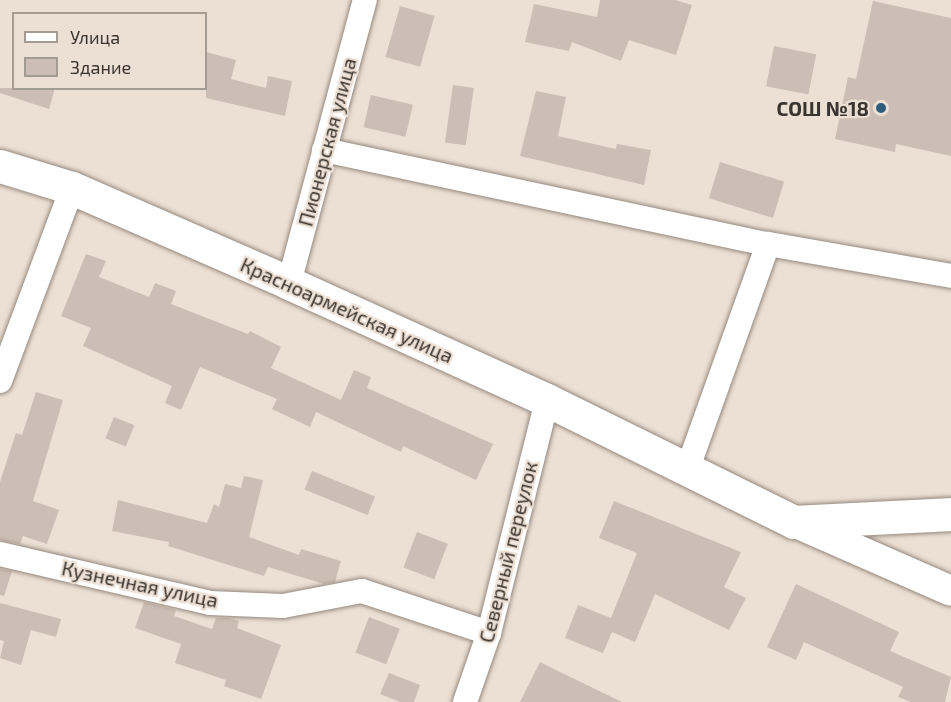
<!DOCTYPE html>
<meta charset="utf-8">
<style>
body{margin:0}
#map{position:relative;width:951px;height:702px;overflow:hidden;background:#ecdfd4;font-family:"Exo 2",sans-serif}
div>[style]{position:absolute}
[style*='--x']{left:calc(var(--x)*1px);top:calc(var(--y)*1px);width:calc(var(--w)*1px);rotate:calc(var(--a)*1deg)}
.building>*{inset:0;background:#ccbeb4;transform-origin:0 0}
.roads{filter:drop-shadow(0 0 2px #95897f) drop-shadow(0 0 2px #95897f)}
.minor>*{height:24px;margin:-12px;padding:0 12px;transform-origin:12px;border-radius:12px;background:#fff}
.tertiary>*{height:30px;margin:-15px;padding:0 15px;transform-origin:15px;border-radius:15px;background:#fff}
.secondary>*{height:33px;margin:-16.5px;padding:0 16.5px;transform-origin:16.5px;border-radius:16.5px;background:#fff}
.dots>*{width:16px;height:16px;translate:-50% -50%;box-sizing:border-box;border:3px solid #ecdfd4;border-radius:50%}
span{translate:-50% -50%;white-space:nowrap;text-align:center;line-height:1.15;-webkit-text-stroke:4.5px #ecdfd4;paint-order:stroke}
.poi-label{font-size:20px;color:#39342f;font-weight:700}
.right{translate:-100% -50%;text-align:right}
.street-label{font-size:20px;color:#39342f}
.legend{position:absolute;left:12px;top:12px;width:195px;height:78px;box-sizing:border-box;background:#ecdfd4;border:2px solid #a49b92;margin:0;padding:8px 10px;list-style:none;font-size:18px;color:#39342f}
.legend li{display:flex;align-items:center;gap:12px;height:30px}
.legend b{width:30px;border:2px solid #a49b92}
</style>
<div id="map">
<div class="building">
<div style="clip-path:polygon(600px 0,675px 0,692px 5px,676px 55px,629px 40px,621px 61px,572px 42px,569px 51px,525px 42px,534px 4px,597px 17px)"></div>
<div style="clip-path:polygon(873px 1px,951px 18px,951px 156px,896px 144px,895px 152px,835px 139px,848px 77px,856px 79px)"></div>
<div style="left:400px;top:6px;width:36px;height:53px;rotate:16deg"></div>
<div style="left:774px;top:46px;width:43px;height:41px;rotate:11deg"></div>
<div style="clip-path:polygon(206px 52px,236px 60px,231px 79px,266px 88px,268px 76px,292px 81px,285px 116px,206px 98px)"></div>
<div style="left:453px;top:85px;width:21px;height:58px;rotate:8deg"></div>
<div style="clip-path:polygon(0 88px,55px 88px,49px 109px,0 93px)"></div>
<div style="clip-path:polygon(536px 91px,566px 97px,558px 136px,616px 149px,617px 144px,651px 150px,644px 185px,520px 156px)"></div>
<div style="left:371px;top:95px;width:43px;height:33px;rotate:13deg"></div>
<div style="left:720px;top:162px;width:67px;height:38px;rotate:17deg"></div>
<div style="clip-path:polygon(86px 254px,106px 261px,99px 277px,149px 297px,155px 283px,176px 291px,171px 304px,248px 334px,250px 331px,281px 347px,271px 368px,341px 400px,354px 370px,371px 377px,367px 388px,493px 444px,476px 480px,403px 446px,401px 452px,316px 412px,310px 427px,272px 409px,277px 399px,200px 367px,181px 410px,165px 403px,172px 386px,83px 346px,91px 328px,61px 316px)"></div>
<div style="clip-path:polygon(36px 392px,63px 400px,33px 501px,59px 510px,47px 544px,23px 536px,20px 544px,0 540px,0 482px,16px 433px,22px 435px)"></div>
<div style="left:114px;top:417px;width:22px;height:23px;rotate:22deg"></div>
<div style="left:312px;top:471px;width:68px;height:20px;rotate:22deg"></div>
<div style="clip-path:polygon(244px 476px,263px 480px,249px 537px,299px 555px,301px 549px,341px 561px,335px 582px,324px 584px,268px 567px,264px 576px,168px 546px,169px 542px,112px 531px,118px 500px,207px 523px,214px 504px,219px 507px,225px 484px,241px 488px)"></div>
<div style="clip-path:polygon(614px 501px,741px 552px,724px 587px,746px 598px,729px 630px,655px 594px,635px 642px,612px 632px,603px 653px,565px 638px,578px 605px,611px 618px,637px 553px,599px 538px)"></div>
<div style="left:417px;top:532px;width:33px;height:38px;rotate:21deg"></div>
<div style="clip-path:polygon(0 569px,12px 571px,4px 596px,0 595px)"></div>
<div style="clip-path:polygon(796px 584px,899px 632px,890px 651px,951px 677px,945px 702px,911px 702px,898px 697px,903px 687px,804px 642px,796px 660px,767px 647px)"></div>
<div style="clip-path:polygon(144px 602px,176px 610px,174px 616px,212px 629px,216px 618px,229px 618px,239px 621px,237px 628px,281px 645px,261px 699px,224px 686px,226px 680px,175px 663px,181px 644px,135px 628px)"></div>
<div style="clip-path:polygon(0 603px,61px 619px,56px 637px,31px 630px,21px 665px,0 658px,4px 641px,0 640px)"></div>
<div style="left:369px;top:617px;width:33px;height:38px;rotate:21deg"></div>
<div style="clip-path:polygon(540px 662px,560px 672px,622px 702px,520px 702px)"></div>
<div style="clip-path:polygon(389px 673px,420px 685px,414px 702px,400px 702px,380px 694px)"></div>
</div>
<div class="roads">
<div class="minor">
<div style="--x:324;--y:150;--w:454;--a:12"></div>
<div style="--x:768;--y:244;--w:238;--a:109.7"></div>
<div style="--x:768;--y:244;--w:186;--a:9.9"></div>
<div style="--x:289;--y:283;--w:293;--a:-75"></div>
<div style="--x:0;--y:381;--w:206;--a:-69.5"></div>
<div style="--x:0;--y:554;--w:216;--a:13.1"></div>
<div style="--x:210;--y:603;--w:73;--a:2.4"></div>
<div style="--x:283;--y:606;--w:80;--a:-10.8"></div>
<div style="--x:362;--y:591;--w:134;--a:18.3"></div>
<div style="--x:465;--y:702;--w:73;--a:-70.8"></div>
<div style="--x:489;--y:633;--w:240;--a:-76"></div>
</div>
<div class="tertiary">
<div style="--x:794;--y:522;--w:171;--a:23.7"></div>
</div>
<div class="secondary">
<div style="--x:0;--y:166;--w:75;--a:17"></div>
<div style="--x:72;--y:188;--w:237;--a:23.6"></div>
<div style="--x:289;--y:283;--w:283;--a:24.4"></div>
<div style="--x:547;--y:400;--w:275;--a:26.3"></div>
<div style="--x:794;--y:522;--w:157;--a:-2.9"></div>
</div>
</div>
<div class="dots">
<div style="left:881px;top:108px;background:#2e5c7b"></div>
</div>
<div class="poi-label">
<span class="right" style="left:869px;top:108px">СОШ №18</span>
</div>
<div class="street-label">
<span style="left:327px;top:142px;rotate:-75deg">Пионерская улица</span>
<span style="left:347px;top:310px;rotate:24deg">Красноармейская улица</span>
<span style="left:508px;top:552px;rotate:-76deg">Северный переулок</span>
<span style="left:140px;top:584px;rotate:12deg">Кузнечная улица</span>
</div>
<ul class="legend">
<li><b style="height:8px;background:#fff"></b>Улица</li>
<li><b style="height:16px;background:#ccbeb4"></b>Здание</li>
</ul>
</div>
